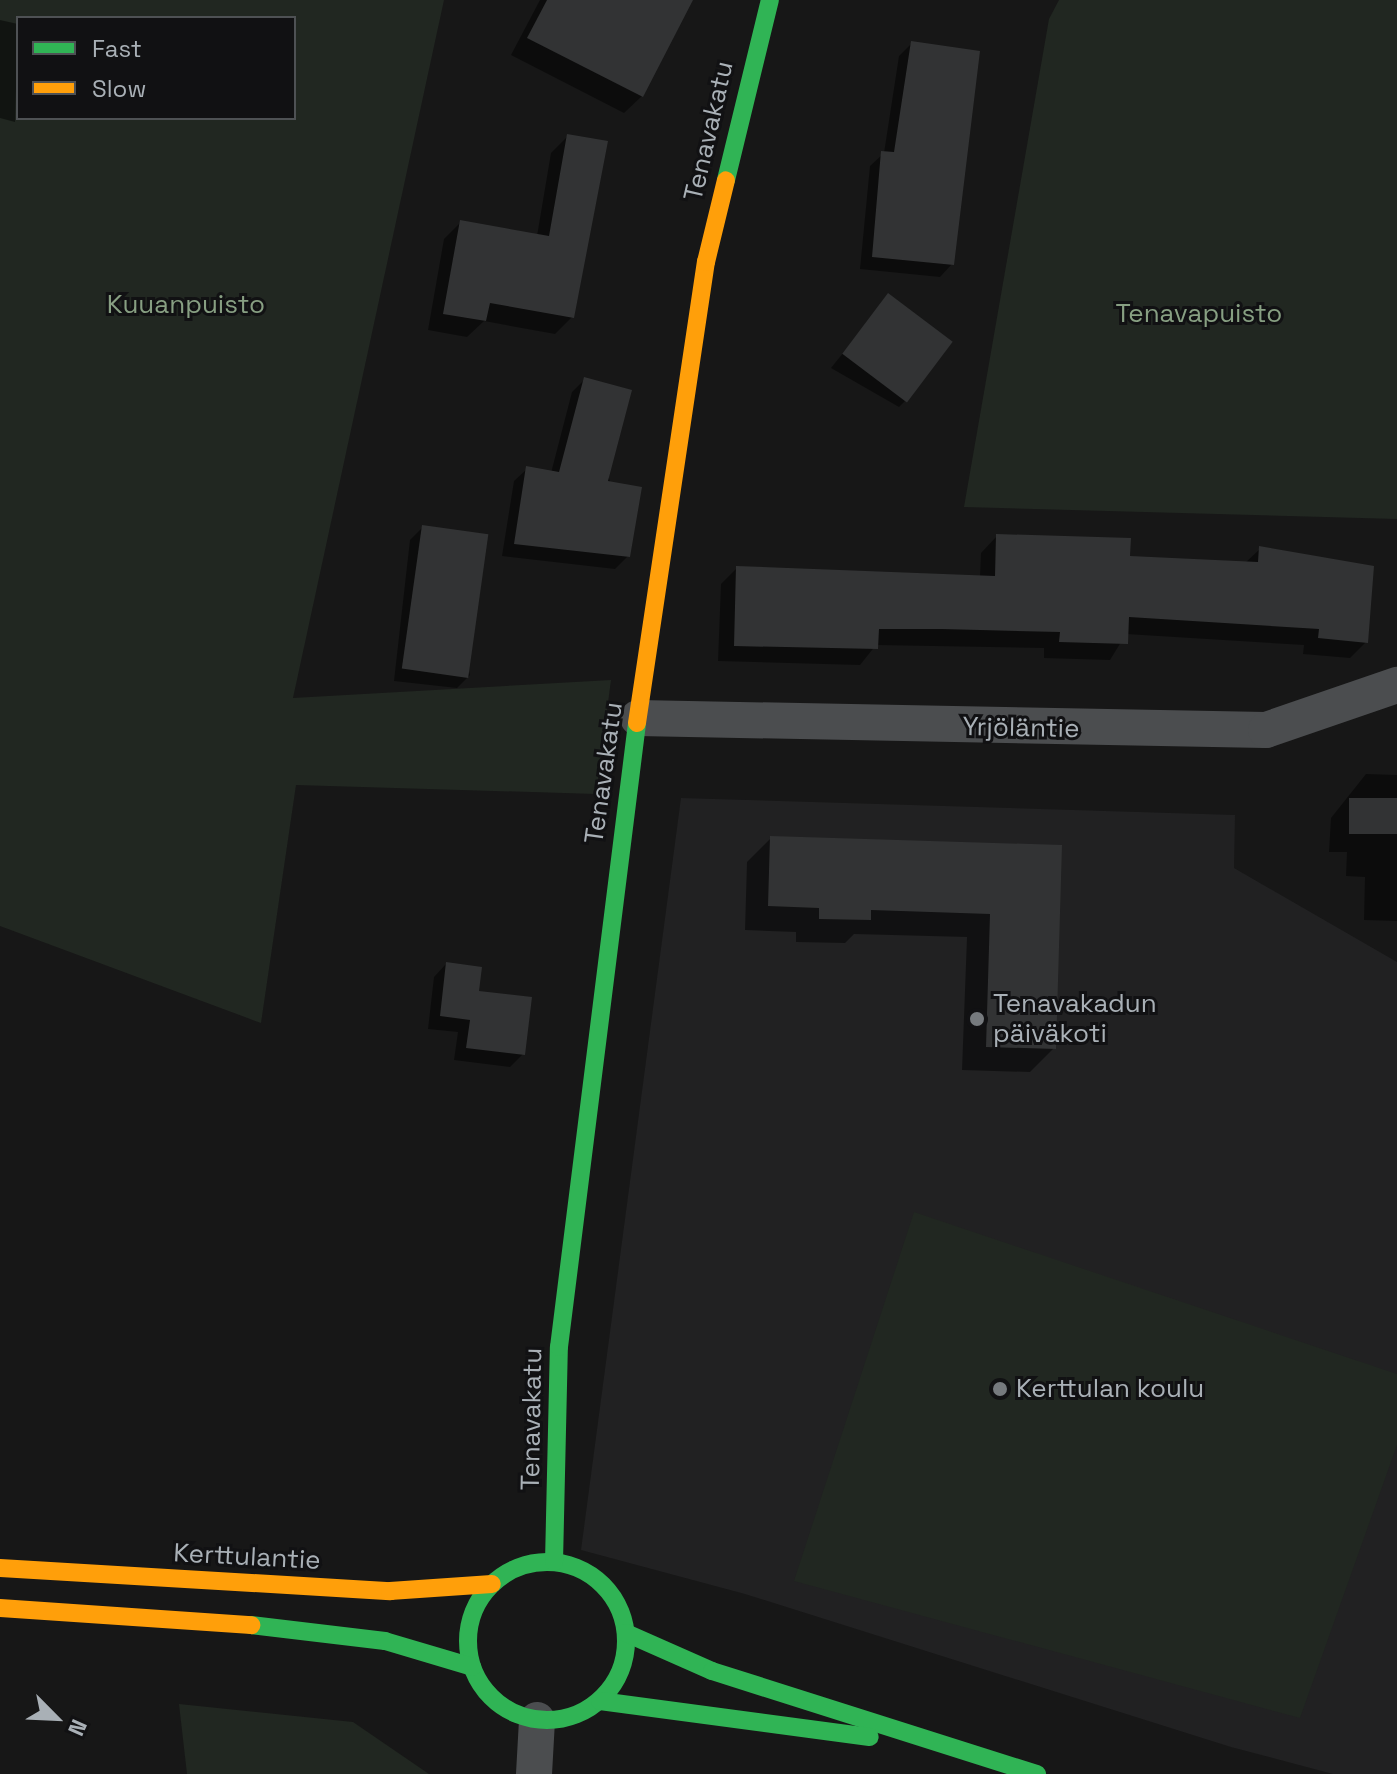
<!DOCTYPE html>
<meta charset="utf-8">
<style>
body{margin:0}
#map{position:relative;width:1397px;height:1774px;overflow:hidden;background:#171717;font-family:"Space Grotesk",sans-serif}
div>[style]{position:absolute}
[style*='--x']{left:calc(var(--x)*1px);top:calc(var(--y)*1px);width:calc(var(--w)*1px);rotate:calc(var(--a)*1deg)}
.built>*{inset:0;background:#212122}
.green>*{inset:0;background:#212721}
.shadow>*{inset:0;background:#0007}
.building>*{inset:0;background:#323334;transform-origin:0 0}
.street>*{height:36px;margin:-18px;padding:0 18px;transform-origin:18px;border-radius:18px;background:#4b4d4f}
.fast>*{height:18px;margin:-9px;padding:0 9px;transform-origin:9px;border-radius:9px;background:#30b455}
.fast>.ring{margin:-9px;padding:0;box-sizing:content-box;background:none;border:18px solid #30b455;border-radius:50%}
.slow>*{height:18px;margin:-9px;padding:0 9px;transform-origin:9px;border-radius:9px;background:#ff9f0a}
.dots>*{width:22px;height:22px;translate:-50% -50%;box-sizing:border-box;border:4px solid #111113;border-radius:50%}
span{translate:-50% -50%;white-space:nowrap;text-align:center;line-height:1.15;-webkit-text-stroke:6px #111113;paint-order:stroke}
.street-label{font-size:26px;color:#a9b0b6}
.park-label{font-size:26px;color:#879f82}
.poi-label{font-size:26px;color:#a9b0b6}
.left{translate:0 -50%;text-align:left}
.legend{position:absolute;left:16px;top:16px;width:280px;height:104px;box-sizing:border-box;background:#111113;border:2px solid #4e5154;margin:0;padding:10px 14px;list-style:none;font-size:24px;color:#a9b0b6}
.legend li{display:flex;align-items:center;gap:16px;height:40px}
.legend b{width:40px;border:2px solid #4e5154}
.north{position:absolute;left:16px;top:1678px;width:80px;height:80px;-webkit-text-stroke:6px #111113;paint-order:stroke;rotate:114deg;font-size:22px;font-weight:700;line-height:32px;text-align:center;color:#a9b0b6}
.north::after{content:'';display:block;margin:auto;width:28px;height:36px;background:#a9b0b6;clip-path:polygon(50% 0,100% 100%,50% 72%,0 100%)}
</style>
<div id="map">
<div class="built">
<div style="clip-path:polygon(681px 798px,1235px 815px,1234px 868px,1397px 962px,1397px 1774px,1333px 1774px,1231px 1747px,745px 1594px,581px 1550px)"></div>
</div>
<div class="green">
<div style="clip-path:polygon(evenodd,0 0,444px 0,293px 698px,611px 680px,596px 794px,296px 785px,261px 1023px,0 926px,0 0,18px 18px,294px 18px,294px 118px,18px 118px,18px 18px)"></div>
<div style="clip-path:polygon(1059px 0,1397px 0,1397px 519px,964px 507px,1049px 19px)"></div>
<div style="clip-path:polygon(914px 1212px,1397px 1374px,1397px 1445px,1300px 1718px,794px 1581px)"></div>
<div style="clip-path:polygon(179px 1704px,353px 1722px,429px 1774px,187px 1774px)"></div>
</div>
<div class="shadow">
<div style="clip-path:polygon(540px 0,691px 0,642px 96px,624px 113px,511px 55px)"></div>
<div style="clip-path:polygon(0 20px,18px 24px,15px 122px,0 118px)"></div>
<div style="clip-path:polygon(912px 43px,952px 264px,940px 277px,860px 269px,870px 166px,884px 153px,899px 56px)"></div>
<div style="clip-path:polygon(568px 136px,572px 317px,555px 334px,484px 321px,467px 337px,428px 330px,444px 239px,461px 222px,537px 236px,551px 153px)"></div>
<div style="clip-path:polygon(889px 296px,912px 394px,899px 407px,831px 368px)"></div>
<div style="clip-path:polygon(585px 379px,628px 556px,615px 569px,502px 556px,514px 481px,527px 469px,551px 473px,572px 392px)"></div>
<div style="clip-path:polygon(423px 527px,470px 675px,457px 688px,394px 681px,410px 540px)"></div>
<div style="clip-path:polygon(997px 536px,1128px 558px,1245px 563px,1260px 549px,1366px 642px,1350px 658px,1303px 654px,1304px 645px,1126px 634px,1110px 660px,1044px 658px,1044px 648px,876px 645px,860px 665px,718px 661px,721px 584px,737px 568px,980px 577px,981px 553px)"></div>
<div style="clip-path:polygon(1366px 774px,1397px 775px,1397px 921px,1364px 920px,1365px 877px,1346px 876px,1347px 852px,1329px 852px,1331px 818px)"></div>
<div style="clip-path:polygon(771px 838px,1060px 847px,1054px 1048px,1030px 1072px,962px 1070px,967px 937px,854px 934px,845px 943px,796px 942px,796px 932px,745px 930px,747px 862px)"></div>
<div style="clip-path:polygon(446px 964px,523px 1054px,510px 1067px,454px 1060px,458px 1032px,428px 1029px,434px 977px)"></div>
</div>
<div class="building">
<div style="clip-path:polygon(547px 0,693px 0,643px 97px,527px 38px)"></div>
<div style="clip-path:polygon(911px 41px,980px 51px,954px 265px,872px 257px,881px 151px,894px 152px)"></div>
<div style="clip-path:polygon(567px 134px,608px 141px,574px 318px,490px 303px,486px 321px,443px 314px,460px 220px,549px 236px)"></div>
<div style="left:888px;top:293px;width:81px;height:76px;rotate:37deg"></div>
<div style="clip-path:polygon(584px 377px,632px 390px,608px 481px,642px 487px,630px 557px,514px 544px,526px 466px,559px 472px)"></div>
<div style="left:422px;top:525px;width:67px;height:145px;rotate:8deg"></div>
<div style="clip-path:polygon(996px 534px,1131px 538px,1130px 556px,1258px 562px,1259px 546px,1374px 566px,1368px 643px,1318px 638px,1319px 629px,1129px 617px,1128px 644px,1059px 642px,1060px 632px,942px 629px,879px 629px,878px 649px,734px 646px,736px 566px,995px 576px)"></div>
<div style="left:1349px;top:798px;width:48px;height:36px"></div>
<div style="clip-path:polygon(770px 836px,1062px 845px,1056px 1049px,986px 1047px,990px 914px,871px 910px,871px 920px,819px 919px,819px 908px,768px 906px)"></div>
<div style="clip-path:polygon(446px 962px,482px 967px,479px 991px,532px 997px,525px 1055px,466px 1048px,470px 1020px,440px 1016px)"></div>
</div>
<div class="street">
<div style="--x:638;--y:718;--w:628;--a:1.09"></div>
<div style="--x:1266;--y:730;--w:139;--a:-19"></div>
<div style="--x:534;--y:1774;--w:54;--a:-86.8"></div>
</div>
<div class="fast">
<div style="--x:726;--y:180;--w:185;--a:-76.3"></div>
<div class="ring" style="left:468px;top:1562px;width:140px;height:140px"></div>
<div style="--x:554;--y:1562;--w:215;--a:-88.7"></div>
<div style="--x:559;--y:1347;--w:629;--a:-82.87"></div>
<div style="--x:251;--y:1625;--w:135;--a:6.8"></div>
<div style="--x:385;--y:1641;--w:91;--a:16.6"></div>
<div style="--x:626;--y:1633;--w:94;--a:23.8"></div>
<div style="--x:712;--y:1671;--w:341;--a:17.6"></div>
<div style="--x:600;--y:1701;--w:272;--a:7.6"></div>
</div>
<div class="slow">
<div style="--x:637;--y:723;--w:466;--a:-81.5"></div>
<div style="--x:706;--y:262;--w:84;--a:-76.3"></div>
<div style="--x:0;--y:1568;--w:391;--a:3.4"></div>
<div style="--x:390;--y:1591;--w:102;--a:-3.9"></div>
<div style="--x:0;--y:1608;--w:252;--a:3.9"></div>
</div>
<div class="dots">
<div style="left:977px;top:1019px;background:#767a7e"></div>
<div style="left:1000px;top:1389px;background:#767a7e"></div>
</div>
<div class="street-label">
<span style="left:709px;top:131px;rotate:-77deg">Tenavakatu</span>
<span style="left:1021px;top:728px;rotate:1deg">Yrjöläntie</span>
<span style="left:604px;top:773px;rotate:-82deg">Tenavakatu</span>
<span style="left:532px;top:1419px;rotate:-89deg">Tenavakatu</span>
<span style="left:247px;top:1557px;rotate:3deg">Kerttulantie</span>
</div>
<div class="park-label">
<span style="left:186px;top:305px">Kuuanpuisto</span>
<span style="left:1199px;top:314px">Tenavapuisto</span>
</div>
<div class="poi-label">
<span class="left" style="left:993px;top:1019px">Tenavakadun<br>päiväkoti</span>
<span class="left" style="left:1016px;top:1389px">Kerttulan koulu</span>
</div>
<ul class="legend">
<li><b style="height:10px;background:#30b455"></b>Fast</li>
<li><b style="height:10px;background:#ff9f0a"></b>Slow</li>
</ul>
<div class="north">N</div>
</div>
